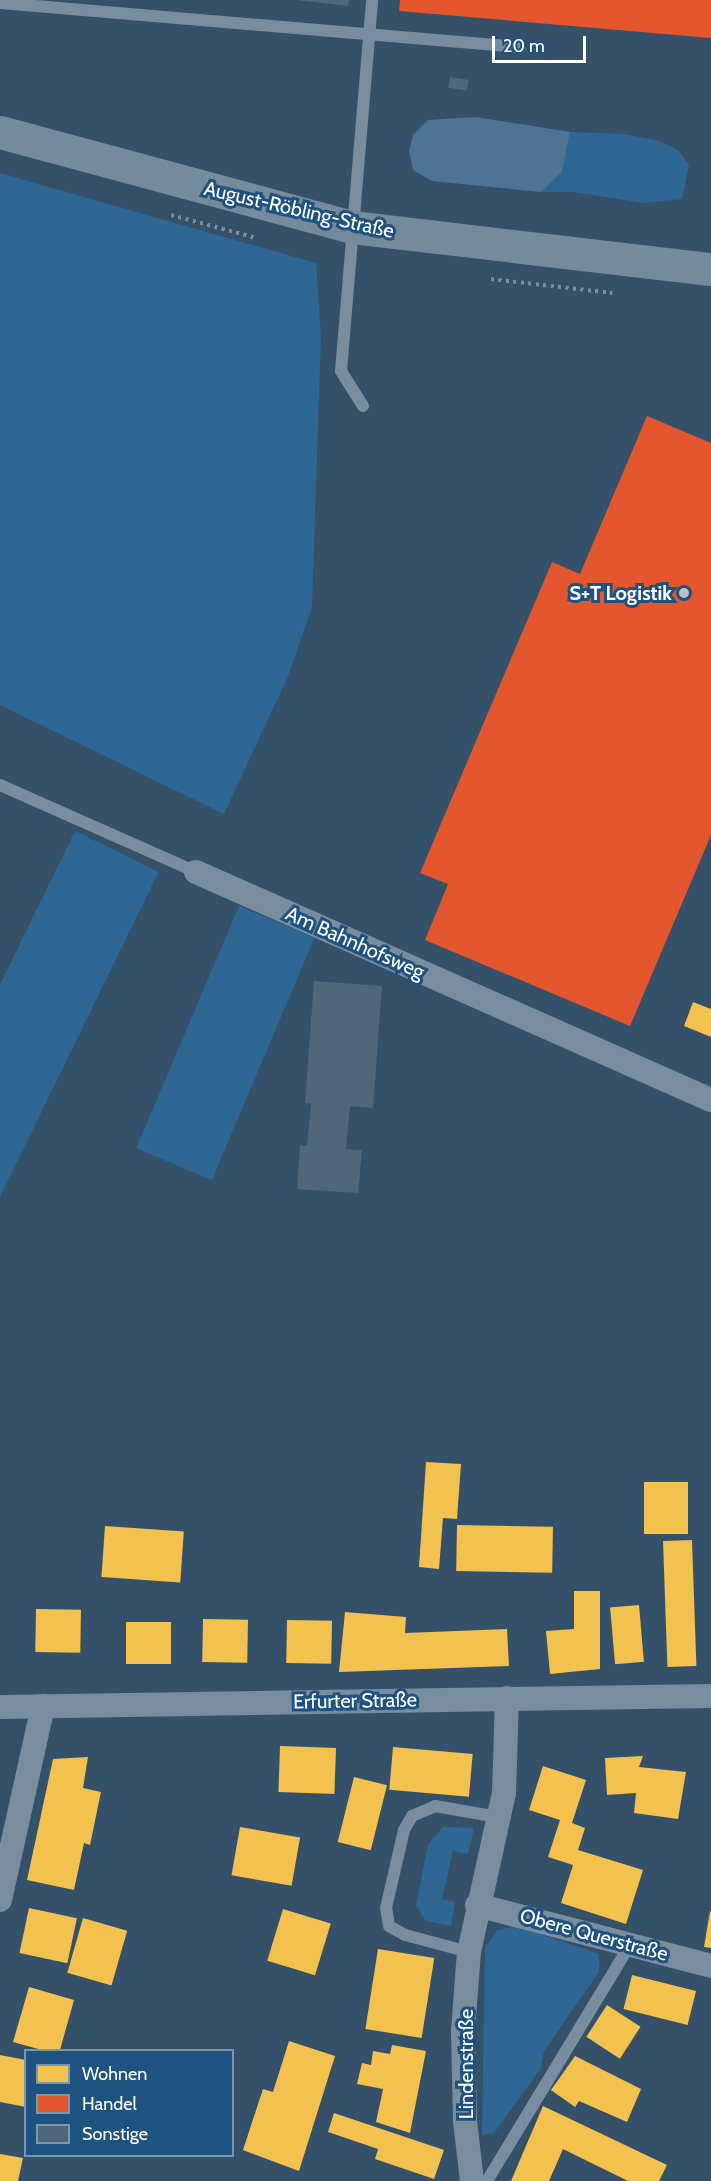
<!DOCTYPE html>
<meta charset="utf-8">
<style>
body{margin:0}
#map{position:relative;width:711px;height:2181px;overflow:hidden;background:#345169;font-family:Cabin,sans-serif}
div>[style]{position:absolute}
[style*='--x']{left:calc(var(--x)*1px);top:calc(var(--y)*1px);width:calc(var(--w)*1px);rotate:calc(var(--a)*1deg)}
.green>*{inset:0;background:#2e6794;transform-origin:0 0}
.water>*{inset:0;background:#4d7494}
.homes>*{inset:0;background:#f2c14e;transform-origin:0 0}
.shops>*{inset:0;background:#e4572e}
.building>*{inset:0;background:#50677b;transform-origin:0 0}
.path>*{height:4px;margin-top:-2px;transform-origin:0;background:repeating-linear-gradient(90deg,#798d9f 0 3px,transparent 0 7.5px)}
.lane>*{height:12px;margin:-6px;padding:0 6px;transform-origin:6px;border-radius:6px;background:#798d9f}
.street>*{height:24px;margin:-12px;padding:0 12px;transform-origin:12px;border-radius:12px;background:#798d9f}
.secondary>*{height:33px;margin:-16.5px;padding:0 16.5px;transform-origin:16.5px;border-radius:16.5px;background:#758a9b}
.dots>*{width:16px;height:16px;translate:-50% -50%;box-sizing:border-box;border:3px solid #1e527f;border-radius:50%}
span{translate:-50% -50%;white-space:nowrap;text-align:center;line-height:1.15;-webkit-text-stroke:6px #1e527f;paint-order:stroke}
.street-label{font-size:20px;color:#fff}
.poi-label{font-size:20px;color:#fff;font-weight:700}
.right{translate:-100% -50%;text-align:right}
.legend{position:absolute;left:24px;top:2049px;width:210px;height:108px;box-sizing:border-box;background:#1e527f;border:2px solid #7897b2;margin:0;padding:8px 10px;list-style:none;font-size:18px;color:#fff}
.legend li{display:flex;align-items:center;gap:12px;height:30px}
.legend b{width:30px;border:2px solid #7897b2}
.scale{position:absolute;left:492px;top:36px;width:94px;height:27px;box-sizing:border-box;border:3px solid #fff;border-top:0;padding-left:8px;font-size:18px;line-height:21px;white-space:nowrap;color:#fff;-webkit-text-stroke:4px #1e527f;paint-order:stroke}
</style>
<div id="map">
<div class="green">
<div style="clip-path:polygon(570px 132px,624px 134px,659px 141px,678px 150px,689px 165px,682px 199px,644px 203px,573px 192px,541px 192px,562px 172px)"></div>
<div style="clip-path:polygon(0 173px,316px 263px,321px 336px,312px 607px,289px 674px,224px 814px,0 705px)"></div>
<div style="left:75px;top:831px;width:93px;height:385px;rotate:26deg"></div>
<div style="left:239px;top:906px;width:82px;height:263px;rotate:23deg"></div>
<div style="clip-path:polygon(443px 1827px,474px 1828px,468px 1854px,453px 1851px,442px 1899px,455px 1902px,451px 1926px,426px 1921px,416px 1906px,428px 1845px)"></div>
<div style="clip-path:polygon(517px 1926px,599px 1954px,599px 1972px,544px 2051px,541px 2068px,494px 2133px,482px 2135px,485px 1948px,497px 1930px)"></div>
</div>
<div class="water">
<div style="clip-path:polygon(476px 117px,570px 132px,562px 172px,541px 192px,432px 181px,413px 170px,409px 151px,413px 135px,428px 120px)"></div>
</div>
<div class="homes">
<div style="clip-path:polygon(693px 1002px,711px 1009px,711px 1037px,684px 1026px)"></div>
<div style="clip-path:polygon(426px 1462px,461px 1464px,457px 1519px,443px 1518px,439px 1569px,419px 1567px)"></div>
<div style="left:644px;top:1482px;width:44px;height:52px"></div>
<div style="left:457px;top:1525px;width:96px;height:46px;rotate:1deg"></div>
<div style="left:105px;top:1526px;width:79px;height:51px;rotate:4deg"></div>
<div style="left:692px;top:1540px;width:126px;height:29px;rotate:88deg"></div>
<div style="clip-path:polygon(574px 1591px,600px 1591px,600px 1669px,550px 1674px,546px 1631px,574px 1629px)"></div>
<div style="left:639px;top:1605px;width:57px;height:29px;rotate:85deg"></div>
<div style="left:36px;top:1609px;width:45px;height:43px;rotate:1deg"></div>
<div style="clip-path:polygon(345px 1612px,406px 1617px,405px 1633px,507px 1629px,509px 1666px,339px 1672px)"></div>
<div style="left:203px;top:1619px;width:45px;height:43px;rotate:1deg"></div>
<div style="left:287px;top:1620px;width:45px;height:43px;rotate:1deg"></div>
<div style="left:126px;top:1622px;width:45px;height:42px"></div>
<div style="left:393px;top:1747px;width:80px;height:43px;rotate:5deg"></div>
<div style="left:336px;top:1748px;width:46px;height:56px;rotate:92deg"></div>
<div style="clip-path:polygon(643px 1756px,639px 1767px,686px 1772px,678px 1819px,634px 1813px,636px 1793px,607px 1795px,605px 1758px)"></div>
<div style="clip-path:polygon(88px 1757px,83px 1788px,101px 1792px,90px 1845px,84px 1843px,74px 1890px,27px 1880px,53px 1759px)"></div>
<div style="clip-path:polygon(543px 1766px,586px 1780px,572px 1823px,585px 1828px,578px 1850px,643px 1870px,626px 1924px,561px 1903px,573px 1865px,548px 1857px,560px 1820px,529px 1810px)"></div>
<div style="left:354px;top:1777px;width:34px;height:67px;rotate:14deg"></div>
<div style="left:240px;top:1827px;width:61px;height:49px;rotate:10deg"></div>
<div style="left:29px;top:1908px;width:49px;height:46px;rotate:12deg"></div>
<div style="left:283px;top:1909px;width:50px;height:54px;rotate:17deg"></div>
<div style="clip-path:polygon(710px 1911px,711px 1911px,711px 1948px,704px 1947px)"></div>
<div style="left:83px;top:1918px;width:46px;height:57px;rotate:16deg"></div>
<div style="left:378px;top:1949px;width:57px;height:81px;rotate:9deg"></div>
<div style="left:632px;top:1975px;width:66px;height:35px;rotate:14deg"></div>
<div style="clip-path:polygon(29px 1987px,74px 2000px,60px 2050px,42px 2050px,13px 2042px)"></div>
<div style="left:607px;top:2005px;width:40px;height:38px;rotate:33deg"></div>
<div style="clip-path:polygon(289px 2041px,335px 2056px,299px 2171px,243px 2150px,263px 2089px,273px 2092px)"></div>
<div style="clip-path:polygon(392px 2045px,426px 2051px,410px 2133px,376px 2122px,383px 2089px,357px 2084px,362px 2063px,371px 2065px,373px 2051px,390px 2054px)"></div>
<div style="clip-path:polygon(0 2055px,26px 2060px,26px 2107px,0 2102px)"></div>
<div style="clip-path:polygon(575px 2056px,641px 2089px,627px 2122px,579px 2101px,575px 2107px,551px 2090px)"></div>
<div style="clip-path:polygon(543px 2106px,667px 2165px,659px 2181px,628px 2181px,563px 2149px,549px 2181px,511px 2181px)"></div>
<div style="clip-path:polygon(334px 2113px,444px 2150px,434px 2179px,375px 2159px,378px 2149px,328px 2132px)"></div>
<div style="clip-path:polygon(0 2154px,23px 2158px,18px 2181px,0 2181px)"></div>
</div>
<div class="shops">
<div style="clip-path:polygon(400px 0,711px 0,711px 38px,399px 11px)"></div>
<div style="clip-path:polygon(647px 416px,711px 443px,711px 835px,630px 1026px,425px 940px,448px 884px,420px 873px,552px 562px,580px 574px)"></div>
</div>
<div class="building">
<div style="clip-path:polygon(296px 0,349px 0,348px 6px)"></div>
<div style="left:450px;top:77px;width:19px;height:11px;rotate:9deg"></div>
<div style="clip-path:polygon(314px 981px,382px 986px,373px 1108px,350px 1106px,346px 1149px,362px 1150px,358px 1193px,297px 1189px,300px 1145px,307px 1146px,311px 1104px,305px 1103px)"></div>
</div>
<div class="path">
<div style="--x:171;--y:215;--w:88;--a:15.1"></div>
<div style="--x:491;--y:279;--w:122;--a:6.6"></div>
</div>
<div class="lane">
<div style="--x:0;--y:3;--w:522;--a:4.84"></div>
<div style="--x:363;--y:406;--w:41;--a:-122.2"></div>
<div style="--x:341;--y:371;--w:372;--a:-85.2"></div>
<div style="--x:0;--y:785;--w:214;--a:23.9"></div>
<div style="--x:469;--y:1952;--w:66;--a:-165.1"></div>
<div style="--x:405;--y:1935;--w:18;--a:-151"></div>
<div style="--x:389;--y:1926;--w:18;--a:-99"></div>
<div style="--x:386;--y:1908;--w:80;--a:-77"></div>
<div style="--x:404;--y:1830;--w:16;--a:-60"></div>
<div style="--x:412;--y:1816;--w:25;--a:-23"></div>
<div style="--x:435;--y:1806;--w:64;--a:9.9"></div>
<div style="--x:487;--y:2181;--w:276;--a:-58.8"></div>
</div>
<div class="street">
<div style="--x:196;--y:872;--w:563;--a:23.88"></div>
<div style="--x:0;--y:1707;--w:711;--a:-0.89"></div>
<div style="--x:0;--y:1900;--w:199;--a:-77.5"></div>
<div style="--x:477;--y:1905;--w:242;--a:14.6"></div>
<div style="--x:472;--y:2181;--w:60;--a:-96.7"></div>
<div style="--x:465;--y:2121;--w:90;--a:-91.3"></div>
<div style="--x:463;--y:2031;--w:79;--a:-85.7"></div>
<div style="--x:469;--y:1952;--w:163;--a:-77.6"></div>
<div style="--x:504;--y:1793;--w:95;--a:-88.2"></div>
</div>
<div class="secondary">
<div style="--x:0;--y:132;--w:365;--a:15.1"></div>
<div style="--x:352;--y:227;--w:361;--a:6.7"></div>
</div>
<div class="dots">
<div style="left:684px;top:593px;background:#b8c2ca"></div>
</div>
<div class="street-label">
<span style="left:299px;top:210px;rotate:13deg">August-Röbling-Straße</span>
<span style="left:355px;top:943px;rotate:24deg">Am Bahnhofsweg</span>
<span style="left:355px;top:1701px;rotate:-1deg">Erfurter Straße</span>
<span style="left:594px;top:1935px;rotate:15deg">Obere Querstraße</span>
<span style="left:466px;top:2064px;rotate:-90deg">Lindenstraße</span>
</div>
<div class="poi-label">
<span class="right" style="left:672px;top:593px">S+T Logistik</span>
</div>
<ul class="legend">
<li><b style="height:16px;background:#f2c14e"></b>Wohnen</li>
<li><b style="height:16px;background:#e4572e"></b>Handel</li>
<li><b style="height:16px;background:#50677b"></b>Sonstige</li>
</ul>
<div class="scale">20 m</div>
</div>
